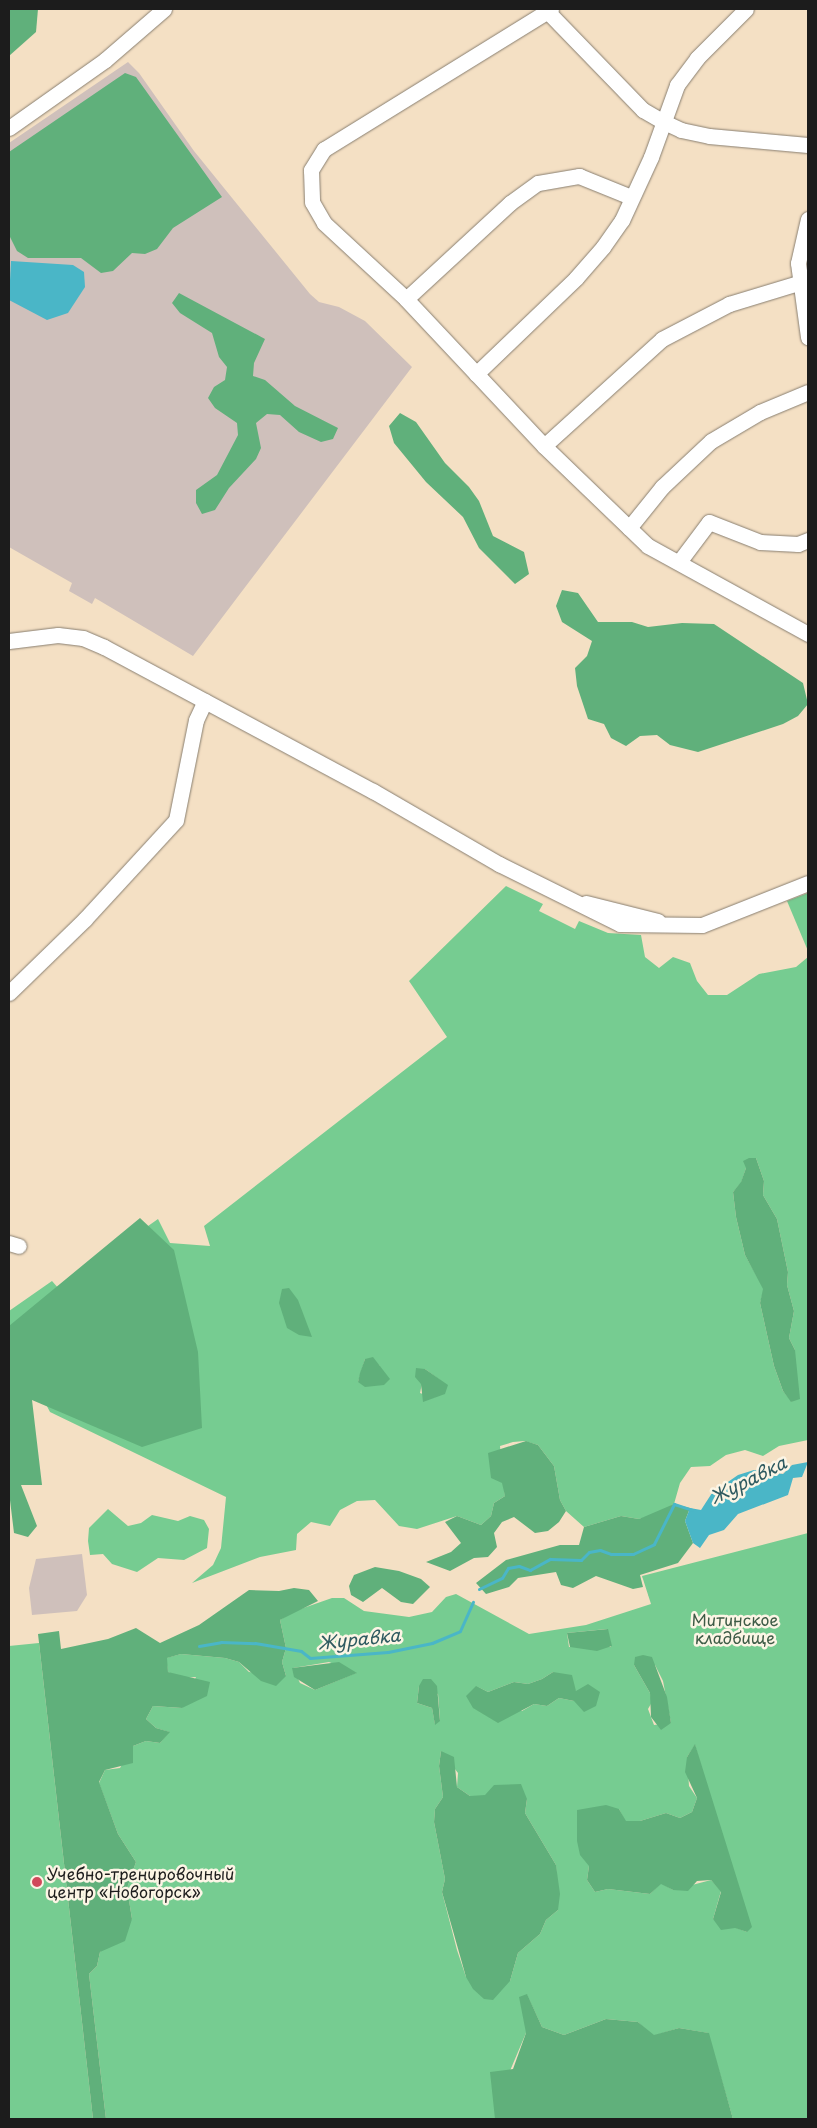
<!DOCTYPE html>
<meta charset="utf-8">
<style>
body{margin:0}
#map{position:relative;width:817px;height:2128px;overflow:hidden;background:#f4e0c4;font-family:"Playpen Sans",sans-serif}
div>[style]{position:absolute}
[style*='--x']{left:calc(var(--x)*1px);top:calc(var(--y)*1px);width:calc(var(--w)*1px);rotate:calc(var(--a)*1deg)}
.industrial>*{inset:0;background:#cfc0bb}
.green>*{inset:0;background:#76cc91}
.forest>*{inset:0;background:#60b07b}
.water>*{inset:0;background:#4ab6c7}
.stream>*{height:3px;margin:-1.5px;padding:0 1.5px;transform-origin:1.5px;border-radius:1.5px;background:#4ab6c7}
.roads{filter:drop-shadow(0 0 1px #887e70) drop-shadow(0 0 1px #887e70)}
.minor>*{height:15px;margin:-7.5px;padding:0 7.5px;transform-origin:7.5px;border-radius:7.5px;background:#fff}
.dots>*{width:14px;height:14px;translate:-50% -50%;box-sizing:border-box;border:2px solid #fcf5e5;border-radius:50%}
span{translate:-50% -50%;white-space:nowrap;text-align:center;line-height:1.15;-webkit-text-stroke:5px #fcf5e5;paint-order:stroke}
.park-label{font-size:16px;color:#3c5a45}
.poi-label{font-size:16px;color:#1c1c1c}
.left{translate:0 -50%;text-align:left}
.water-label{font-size:18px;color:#2e5a60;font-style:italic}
.frame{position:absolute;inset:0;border:10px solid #1c1c1c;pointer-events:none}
</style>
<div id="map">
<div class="industrial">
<div style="clip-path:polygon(128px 62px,139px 73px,194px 151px,310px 294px,319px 302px,339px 307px,365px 321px,412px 367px,193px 656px,95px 598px,92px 604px,69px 591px,72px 583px,9px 547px,9px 143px)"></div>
<div style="clip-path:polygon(82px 1554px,87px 1595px,77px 1611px,32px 1615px,29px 1588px,36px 1559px)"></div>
</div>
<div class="green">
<div style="clip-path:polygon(evenodd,506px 886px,543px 904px,539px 911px,575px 929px,579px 921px,608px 933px,641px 935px,645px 957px,659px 968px,673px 957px,690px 963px,697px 981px,708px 995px,727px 995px,759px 974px,796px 967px,808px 957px,808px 1440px,779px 1446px,763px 1456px,745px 1450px,726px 1455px,710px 1466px,691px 1467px,680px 1483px,674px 1504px,657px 1514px,639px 1519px,621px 1516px,584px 1527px,566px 1511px,560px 1500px,554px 1466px,538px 1445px,525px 1441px,513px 1442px,500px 1446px,505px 1496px,494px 1503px,491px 1516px,481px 1525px,457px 1516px,417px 1529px,399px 1526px,375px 1500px,357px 1501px,340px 1510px,330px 1526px,311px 1522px,297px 1534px,296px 1550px,260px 1557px,192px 1583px,213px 1565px,221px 1548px,226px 1497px,50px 1412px,13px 1341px,9px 1342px,9px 1311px,52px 1281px,59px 1289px,158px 1219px,170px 1243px,210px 1246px,204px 1226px,447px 1037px,409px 981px,506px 886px,756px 1158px,764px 1181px,763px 1195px,777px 1219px,788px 1272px,787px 1285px,794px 1311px,789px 1338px,795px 1350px,792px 1402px,783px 1391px,774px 1366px,760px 1303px,764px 1289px,745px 1255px,736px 1217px,733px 1192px,741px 1183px,746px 1168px,756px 1158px,506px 886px,365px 1359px,379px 1365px,383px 1373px,358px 1382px,365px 1359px,506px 886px,425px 1369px,440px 1380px,434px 1398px,420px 1393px,425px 1369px)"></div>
<div style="clip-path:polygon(808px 893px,808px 951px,787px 901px)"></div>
<div style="clip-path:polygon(108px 1509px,128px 1526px,141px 1523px,152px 1515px,178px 1521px,190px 1516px,204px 1520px,209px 1529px,207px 1548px,184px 1560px,158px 1558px,137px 1572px,112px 1564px,103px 1554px,90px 1555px,88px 1541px,89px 1528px)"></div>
<div style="clip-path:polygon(evenodd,808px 1533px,808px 2119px,733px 2119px,708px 2033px,679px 2028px,653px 2036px,638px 2022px,606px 2019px,564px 2035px,542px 2027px,527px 1995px,526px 2033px,495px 2106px,495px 2119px,106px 2119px,89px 1974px,97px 1966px,100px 1952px,132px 1919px,127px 1888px,136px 1862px,118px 1834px,99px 1783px,105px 1770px,120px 1768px,133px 1746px,146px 1741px,160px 1743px,169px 1732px,156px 1728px,146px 1719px,153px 1706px,182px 1708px,196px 1677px,182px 1678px,168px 1672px,166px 1658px,181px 1654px,225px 1658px,239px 1662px,249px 1672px,286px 1676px,282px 1662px,286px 1648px,280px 1620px,292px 1612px,332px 1598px,344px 1598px,364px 1611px,409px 1617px,432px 1612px,446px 1597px,456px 1594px,529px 1634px,586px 1625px,651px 1604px,642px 1576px,808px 1533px,607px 1629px,611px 1647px,569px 1647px,567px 1633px,607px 1629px,808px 1533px,329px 1662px,356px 1673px,315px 1690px,300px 1683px,293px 1668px,329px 1662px,808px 1533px,634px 1665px,655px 1665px,663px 1681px,671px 1723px,654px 1725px,648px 1709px,652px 1702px,650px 1693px,634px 1665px,808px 1533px,553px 1672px,576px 1691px,574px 1701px,559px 1698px,547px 1706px,534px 1704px,522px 1711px,476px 1686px,488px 1692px,514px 1682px,528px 1684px,542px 1679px,553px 1672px,808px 1533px,419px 1686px,438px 1694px,440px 1720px,435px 1724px,432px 1708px,417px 1703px,419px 1686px,808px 1533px,695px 1745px,747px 1932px,713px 1919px,721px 1891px,711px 1880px,673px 1890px,661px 1883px,650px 1894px,608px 1889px,595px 1892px,587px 1880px,589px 1866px,619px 1809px,625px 1821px,640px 1821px,666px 1813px,680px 1818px,692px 1812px,697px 1798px,689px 1786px,687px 1757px,695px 1745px,808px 1533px,441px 1751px,458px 1773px,457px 1787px,470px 1796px,527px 1799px,525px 1813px,556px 1865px,558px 1910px,546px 1920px,540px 1934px,518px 1953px,510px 1981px,466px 1977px,457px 1950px,442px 1892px,445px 1879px,434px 1822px,435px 1809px,443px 1797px,439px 1766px,441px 1751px)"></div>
<div style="clip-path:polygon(39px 1643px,93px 2119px,9px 2119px,9px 1646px)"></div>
</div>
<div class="forest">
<div style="clip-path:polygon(9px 9px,38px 9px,36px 32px,9px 56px)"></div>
<div style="clip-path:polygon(125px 73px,136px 77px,222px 197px,173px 228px,157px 249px,145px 254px,132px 253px,113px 271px,101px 273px,81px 258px,28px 258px,17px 251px,9px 235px,9px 152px)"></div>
<div style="clip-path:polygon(179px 293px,265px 339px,254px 363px,253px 376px,265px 380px,295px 406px,338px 428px,333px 439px,321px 442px,299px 432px,280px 415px,267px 414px,256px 423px,261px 448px,256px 459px,229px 488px,215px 510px,202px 514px,196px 503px,196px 490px,217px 475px,238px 435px,237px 423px,215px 408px,208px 398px,214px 387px,225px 380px,227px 367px,219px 357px,212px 333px,180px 313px,172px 303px)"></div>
<div style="clip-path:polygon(400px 413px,416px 422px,445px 463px,469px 487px,479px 501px,493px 536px,524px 552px,529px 574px,515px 584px,479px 548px,463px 517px,426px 482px,394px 443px,389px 426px)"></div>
<div style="clip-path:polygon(562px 590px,578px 593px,598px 622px,632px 622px,648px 627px,682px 623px,714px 624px,803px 683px,808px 704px,798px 716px,783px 724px,698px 752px,670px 745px,657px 735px,640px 736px,626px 746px,611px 738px,604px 724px,588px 719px,577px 686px,575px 668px,587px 656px,592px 641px,562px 622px,556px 606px)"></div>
<div style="clip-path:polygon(749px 1158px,756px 1158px,764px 1181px,763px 1195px,777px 1219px,788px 1272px,787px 1285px,794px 1311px,789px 1338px,795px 1350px,800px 1399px,791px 1402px,783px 1391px,774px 1366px,760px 1303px,763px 1289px,745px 1255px,736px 1217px,733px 1192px,741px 1182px,746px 1168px,743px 1161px)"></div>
<div style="clip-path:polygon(140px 1218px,174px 1250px,198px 1352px,202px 1428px,142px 1447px,32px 1400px,42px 1485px,21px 1485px,37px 1526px,28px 1537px,14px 1533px,9px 1492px,9px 1326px)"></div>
<div style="clip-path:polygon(289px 1288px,298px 1300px,312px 1337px,299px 1335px,287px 1328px,279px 1303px,282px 1289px)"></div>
<div style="clip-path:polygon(373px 1357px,390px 1379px,384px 1385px,365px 1387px,358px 1382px,360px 1373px,365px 1359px)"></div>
<div style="clip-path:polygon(416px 1368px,425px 1369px,448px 1385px,445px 1394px,423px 1402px,421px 1384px,415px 1377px)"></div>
<div style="clip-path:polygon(526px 1441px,538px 1445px,554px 1466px,560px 1500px,566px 1511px,559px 1522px,548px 1531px,535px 1533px,514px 1517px,502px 1522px,494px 1533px,497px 1547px,488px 1557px,474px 1558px,450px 1571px,426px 1562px,451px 1552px,461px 1543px,445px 1522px,457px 1516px,481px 1525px,491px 1516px,494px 1503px,505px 1496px,502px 1483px,491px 1478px,488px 1453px)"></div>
<div style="clip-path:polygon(674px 1504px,690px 1508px,685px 1521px,693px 1543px,678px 1563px,640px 1575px,643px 1587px,633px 1589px,596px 1576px,573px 1588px,561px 1585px,556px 1572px,518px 1578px,509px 1587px,486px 1594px,476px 1583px,506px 1560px,560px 1545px,579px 1545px,584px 1527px,621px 1516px,639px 1519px)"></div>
<div style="clip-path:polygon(375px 1567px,399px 1571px,421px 1579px,430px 1587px,413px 1604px,401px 1602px,382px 1588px,363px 1602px,351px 1595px,349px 1586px,354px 1575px)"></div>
<div style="clip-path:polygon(294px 1588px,309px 1590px,318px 1601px,280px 1620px,286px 1648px,282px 1662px,286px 1676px,276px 1686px,261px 1681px,239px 1662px,225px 1658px,181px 1654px,167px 1658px,168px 1672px,210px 1682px,207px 1696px,182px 1708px,153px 1706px,146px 1719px,156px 1728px,170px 1732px,160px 1743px,146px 1741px,133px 1746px,133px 1763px,105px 1770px,99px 1782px,118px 1834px,136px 1862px,127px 1888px,132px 1919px,125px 1941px,100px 1952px,97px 1966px,89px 1974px,106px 2119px,93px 2119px,38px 1634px,59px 1631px,61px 1649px,108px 1639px,136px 1628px,160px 1643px,199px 1625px,249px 1590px,279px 1591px)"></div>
<div style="clip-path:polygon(608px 1629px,612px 1646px,597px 1651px,570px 1647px,567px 1633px)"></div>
<div style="clip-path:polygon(643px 1655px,652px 1657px,667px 1697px,671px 1723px,661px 1730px,651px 1717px,650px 1693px,634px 1665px,635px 1657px)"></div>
<div style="clip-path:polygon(339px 1662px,357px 1673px,315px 1690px,294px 1677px,292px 1668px)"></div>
<div style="clip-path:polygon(553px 1672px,572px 1675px,576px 1691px,588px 1684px,600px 1692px,596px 1706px,584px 1712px,574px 1701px,559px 1698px,547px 1706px,534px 1704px,498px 1723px,473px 1708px,466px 1696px,476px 1686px,488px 1692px,514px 1682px,528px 1684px,542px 1679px)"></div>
<div style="clip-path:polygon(423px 1679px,431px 1679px,437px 1686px,440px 1721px,435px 1725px,432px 1708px,417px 1703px,419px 1686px)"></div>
<div style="clip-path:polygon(695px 1744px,752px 1927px,747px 1932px,735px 1928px,721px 1930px,713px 1919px,721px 1892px,711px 1880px,697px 1881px,688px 1891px,673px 1890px,661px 1884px,650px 1894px,608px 1889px,595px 1892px,587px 1880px,589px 1866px,580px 1855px,577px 1841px,577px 1810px,606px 1805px,619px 1809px,626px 1821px,640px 1821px,666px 1813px,680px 1818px,692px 1812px,697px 1798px,685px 1772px,687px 1757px)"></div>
<div style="clip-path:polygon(441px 1751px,454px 1757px,457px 1787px,470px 1796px,485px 1795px,494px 1785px,521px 1784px,527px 1799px,525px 1813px,556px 1865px,560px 1894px,558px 1910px,546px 1920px,540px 1934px,518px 1953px,510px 1981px,493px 2000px,484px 1999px,473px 1989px,466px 1977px,442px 1892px,445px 1879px,434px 1822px,435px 1809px,443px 1797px,439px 1766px)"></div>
<div style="clip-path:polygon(527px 1994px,542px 2027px,564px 2035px,606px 2019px,638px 2022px,654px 2035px,679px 2028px,709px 2033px,733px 2119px,495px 2119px,490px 2072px,513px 2069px,526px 2033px,519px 1997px)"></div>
</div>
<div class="water">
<div style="clip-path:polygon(11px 261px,73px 265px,84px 272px,85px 287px,68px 313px,47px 320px,9px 300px)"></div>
<div style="clip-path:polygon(808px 1462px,802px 1477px,793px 1478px,788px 1495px,738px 1514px,724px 1530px,709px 1535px,700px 1548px,693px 1543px,685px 1521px,690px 1508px,701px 1510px,712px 1493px,738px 1475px,754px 1470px,783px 1474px,792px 1465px)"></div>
</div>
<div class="stream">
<div style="--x:479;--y:1589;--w:25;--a:-26"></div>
<div style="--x:502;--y:1578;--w:12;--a:-59"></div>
<div style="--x:508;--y:1568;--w:11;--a:-10"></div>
<div style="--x:519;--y:1566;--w:12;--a:20"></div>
<div style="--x:530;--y:1570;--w:23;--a:-29"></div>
<div style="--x:550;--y:1559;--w:31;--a:2"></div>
<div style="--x:581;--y:1560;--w:11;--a:-45"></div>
<div style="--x:589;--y:1552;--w:11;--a:-10"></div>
<div style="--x:600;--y:1550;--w:12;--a:20"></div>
<div style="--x:611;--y:1554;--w:22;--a:0"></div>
<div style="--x:633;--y:1554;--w:23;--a:-25"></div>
<div style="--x:654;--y:1544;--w:45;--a:-63.4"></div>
<div style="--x:674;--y:1504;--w:19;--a:18"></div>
<div style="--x:199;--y:1646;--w:22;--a:-10"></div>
<div style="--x:221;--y:1642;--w:34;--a:2"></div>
<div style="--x:255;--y:1643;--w:47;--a:9.9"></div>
<div style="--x:301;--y:1651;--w:11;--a:38"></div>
<div style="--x:310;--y:1658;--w:78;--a:-4.4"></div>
<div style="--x:388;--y:1652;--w:45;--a:-11.6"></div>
<div style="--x:432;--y:1643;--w:30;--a:-23"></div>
<div style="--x:460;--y:1631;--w:32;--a:-66"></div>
</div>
<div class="roads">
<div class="minor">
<div style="--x:551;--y:9;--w:267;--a:148.3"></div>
<div style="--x:324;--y:149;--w:25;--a:122"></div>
<div style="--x:311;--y:170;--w:32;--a:88"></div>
<div style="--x:312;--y:202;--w:24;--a:60"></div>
<div style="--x:324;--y:223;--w:112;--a:42.8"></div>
<div style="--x:406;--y:299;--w:202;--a:46.8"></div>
<div style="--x:544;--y:446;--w:144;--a:43.9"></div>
<div style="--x:648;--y:546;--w:183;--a:28.8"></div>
<div style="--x:547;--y:11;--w:138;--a:45.9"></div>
<div style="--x:643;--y:110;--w:24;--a:30"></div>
<div style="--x:664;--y:122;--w:19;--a:25"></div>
<div style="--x:681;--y:130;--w:29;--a:12"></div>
<div style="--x:709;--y:136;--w:99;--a:5.2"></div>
<div style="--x:9;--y:128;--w:118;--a:-35.3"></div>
<div style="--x:105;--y:60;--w:78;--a:-40.8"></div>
<div style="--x:808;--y:219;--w:45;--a:102.8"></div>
<div style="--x:798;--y:263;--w:75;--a:82.3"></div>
<div style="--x:406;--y:299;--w:142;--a:-42.7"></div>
<div style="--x:510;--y:203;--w:34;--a:-36"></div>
<div style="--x:538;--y:183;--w:42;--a:-9.7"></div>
<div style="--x:579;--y:176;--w:56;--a:22"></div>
<div style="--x:476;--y:374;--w:139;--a:-43.8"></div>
<div style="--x:576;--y:278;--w:41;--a:-48.9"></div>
<div style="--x:603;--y:247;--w:33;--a:-55"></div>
<div style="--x:622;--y:220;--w:69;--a:-65.3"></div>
<div style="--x:651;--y:157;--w:77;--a:-70.1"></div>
<div style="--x:677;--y:85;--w:34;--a:-53"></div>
<div style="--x:697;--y:58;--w:69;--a:-45"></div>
<div style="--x:544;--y:446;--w:159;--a:-42.2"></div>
<div style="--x:662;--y:339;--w:76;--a:-27.6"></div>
<div style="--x:729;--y:304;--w:83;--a:-16.9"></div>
<div style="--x:629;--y:528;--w:53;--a:-51.2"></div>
<div style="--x:662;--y:487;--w:67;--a:-43.2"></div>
<div style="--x:711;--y:441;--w:57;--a:-30.6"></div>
<div style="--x:760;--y:412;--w:52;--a:-22.6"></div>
<div style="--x:679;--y:562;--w:50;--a:-53.1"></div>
<div style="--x:709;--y:522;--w:55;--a:21.4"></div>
<div style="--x:760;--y:542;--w:38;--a:3"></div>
<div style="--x:798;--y:544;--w:11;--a:-22"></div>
<div style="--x:9;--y:641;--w:49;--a:-7"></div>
<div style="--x:58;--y:635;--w:25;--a:7"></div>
<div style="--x:83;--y:638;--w:23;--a:23"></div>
<div style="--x:104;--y:647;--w:305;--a:28.2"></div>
<div style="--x:373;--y:791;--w:146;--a:30.1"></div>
<div style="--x:499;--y:864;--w:135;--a:26.4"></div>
<div style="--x:620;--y:924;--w:82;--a:0.7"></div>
<div style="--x:702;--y:925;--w:114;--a:-21.6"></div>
<div style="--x:586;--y:903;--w:74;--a:14"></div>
<div style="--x:9;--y:993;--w:106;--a:-44.2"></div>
<div style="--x:85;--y:919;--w:134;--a:-47.4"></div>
<div style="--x:176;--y:820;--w:102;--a:-78.7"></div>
<div style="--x:196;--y:720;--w:21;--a:-65"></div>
<div style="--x:9;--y:1243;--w:10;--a:17"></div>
</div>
</div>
<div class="dots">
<div style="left:37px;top:1882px;background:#d1495b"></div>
</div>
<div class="park-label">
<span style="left:735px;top:1628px">Митинское<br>кладбище</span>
</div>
<div class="poi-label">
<span class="left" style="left:47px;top:1882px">Учебно-тренировочный<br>центр «Новогорск»</span>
</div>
<div class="water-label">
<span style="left:748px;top:1480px;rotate:-27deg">Журавка</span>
<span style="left:359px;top:1639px;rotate:-6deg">Журавка</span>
</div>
<div class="frame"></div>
</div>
